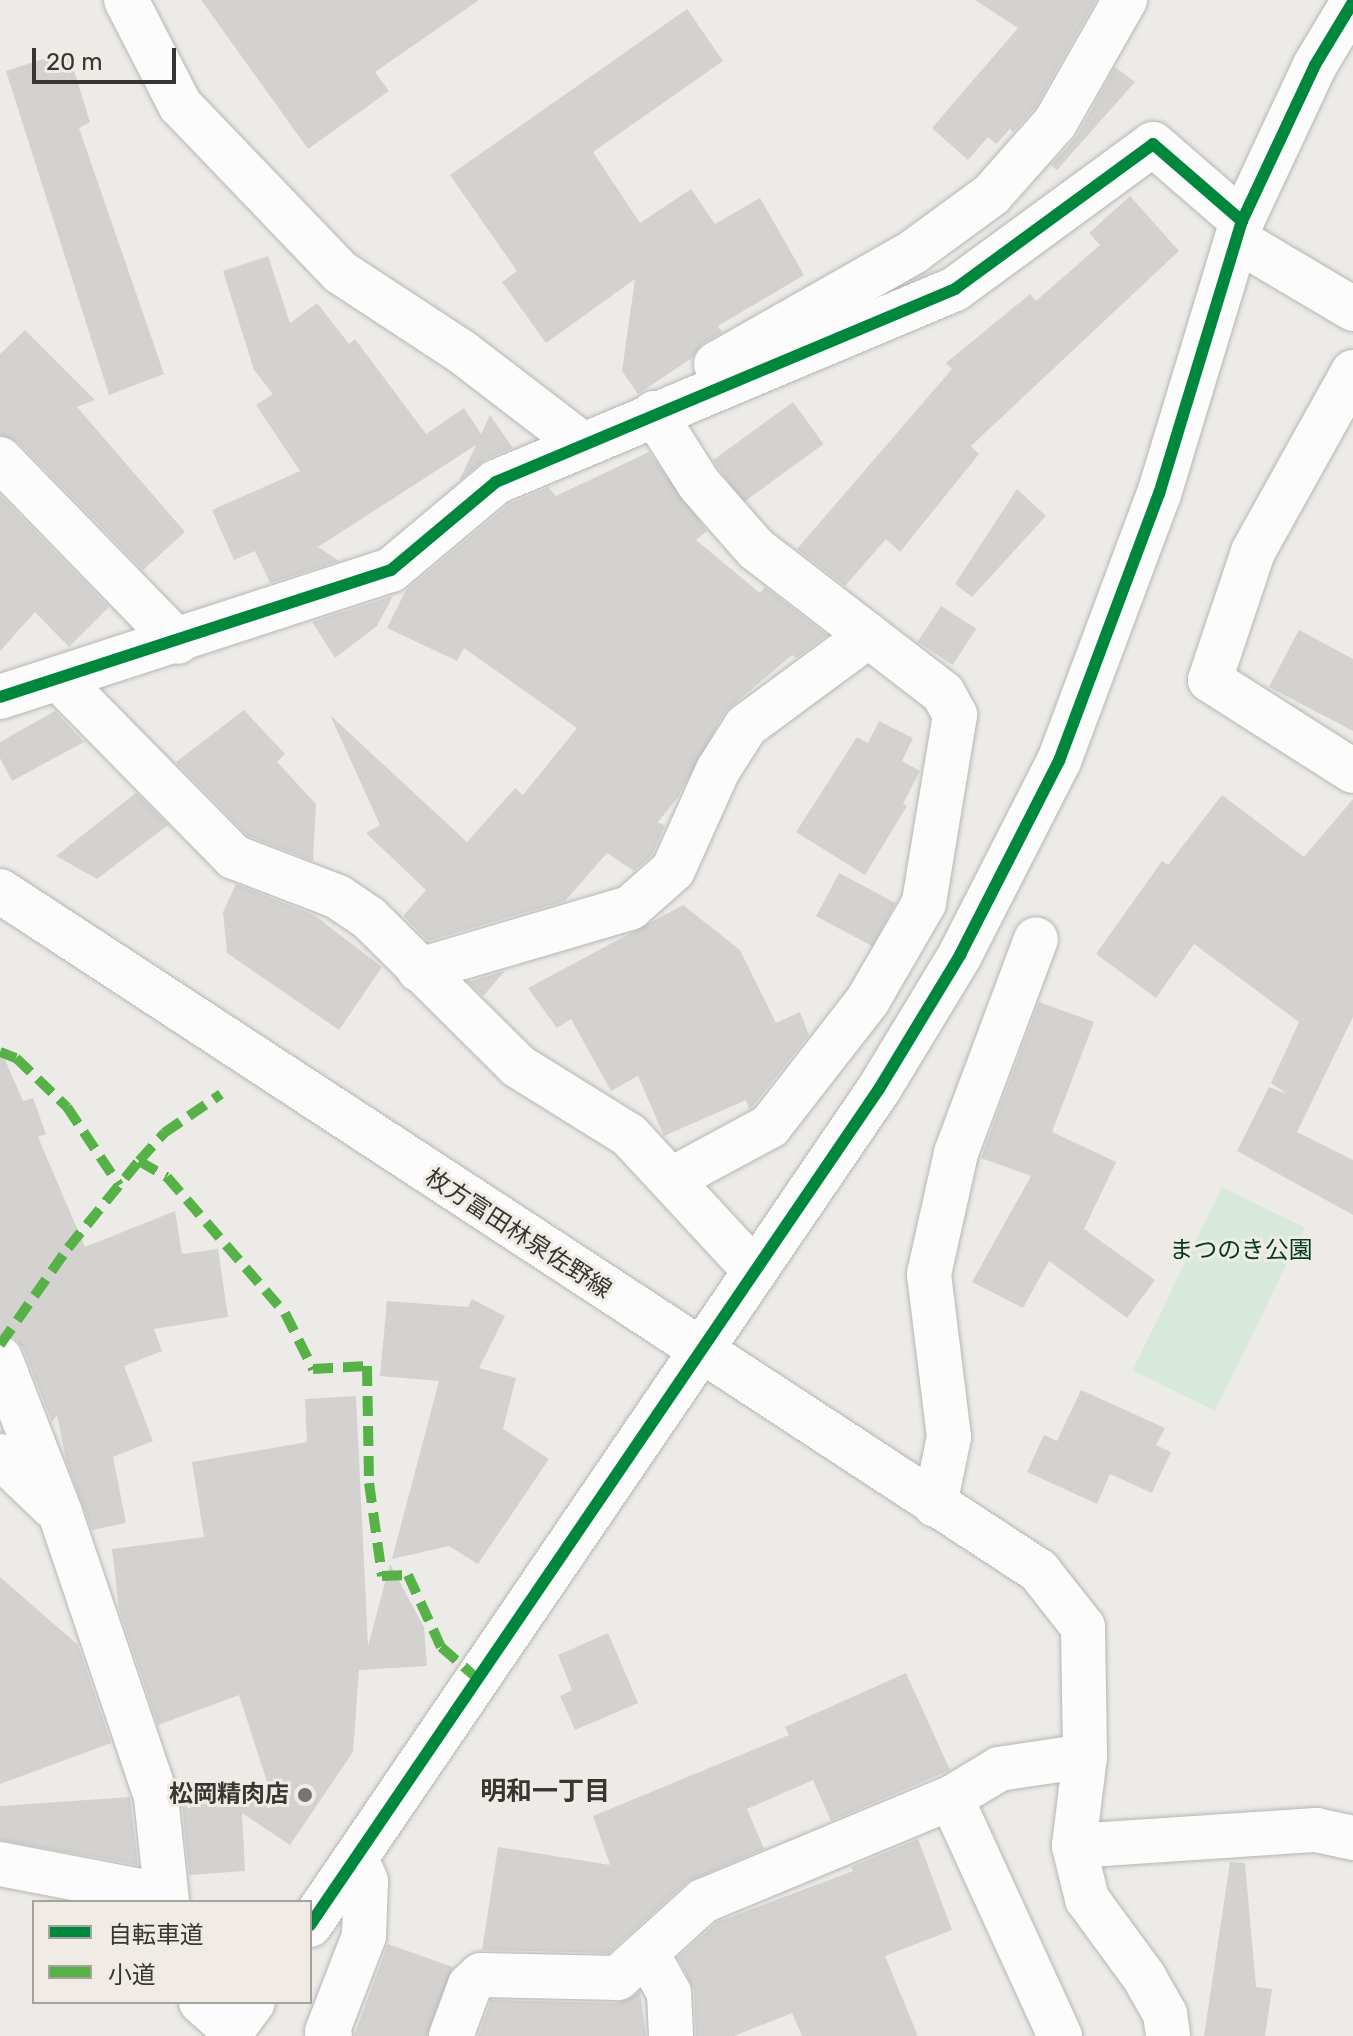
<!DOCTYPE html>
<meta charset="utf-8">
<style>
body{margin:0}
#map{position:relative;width:1353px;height:2036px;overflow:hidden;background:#edebe8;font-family:Rubik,"Noto Sans JP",sans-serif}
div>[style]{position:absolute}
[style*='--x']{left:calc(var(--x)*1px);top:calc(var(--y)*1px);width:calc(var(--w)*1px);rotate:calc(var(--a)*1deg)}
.green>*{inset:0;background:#d6e9da;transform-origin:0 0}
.building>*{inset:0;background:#d4d2d0;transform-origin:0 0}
.roads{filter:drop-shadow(0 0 2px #b7b6b3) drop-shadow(0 0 2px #b7b6b3)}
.minor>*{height:44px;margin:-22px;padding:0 22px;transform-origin:22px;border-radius:22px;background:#fcfcfc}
.major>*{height:44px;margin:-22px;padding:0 22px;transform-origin:22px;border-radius:22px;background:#fcfcfc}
.quiet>*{height:10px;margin-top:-5px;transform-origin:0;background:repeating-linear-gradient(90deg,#56b246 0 20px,transparent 0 30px)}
.cycleway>*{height:12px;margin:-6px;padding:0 6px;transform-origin:6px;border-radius:6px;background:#00873e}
.dots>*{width:22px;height:22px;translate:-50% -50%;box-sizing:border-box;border:4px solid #f0ece5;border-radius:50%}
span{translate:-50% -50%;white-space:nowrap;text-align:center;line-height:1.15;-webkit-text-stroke:6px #f0ece5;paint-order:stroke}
.street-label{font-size:24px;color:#373633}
.park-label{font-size:24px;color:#003e1e}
.poi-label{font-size:24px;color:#373633;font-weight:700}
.right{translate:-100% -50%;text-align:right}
.neighbourhood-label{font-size:26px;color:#373633;font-weight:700}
.legend{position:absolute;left:32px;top:1900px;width:280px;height:104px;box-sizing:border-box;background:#f0ece5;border:2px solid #a6a39e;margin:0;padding:10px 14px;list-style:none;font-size:24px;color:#373633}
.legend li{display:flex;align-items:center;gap:16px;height:40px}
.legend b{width:40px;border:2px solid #a6a39e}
.scale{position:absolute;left:32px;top:48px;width:144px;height:36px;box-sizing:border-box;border:4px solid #373633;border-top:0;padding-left:10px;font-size:24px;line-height:28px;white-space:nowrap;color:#373633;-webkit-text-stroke:6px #f0ece5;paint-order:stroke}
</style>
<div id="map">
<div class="green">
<div style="left:1222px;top:1187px;width:92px;height:204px;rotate:26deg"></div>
</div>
<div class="building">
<div style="clip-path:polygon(201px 0,479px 0,375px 72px,389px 91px,308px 149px)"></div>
<div style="clip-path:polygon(975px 0,1096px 0,1035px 108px,1013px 132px,1010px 129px,996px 144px,988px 137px,968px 160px,932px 128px,1018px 28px)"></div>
<div style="clip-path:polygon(687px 9px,723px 61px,593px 152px,640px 223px,691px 189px,715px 224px,760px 198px,804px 275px,718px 326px,722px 332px,703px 343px,692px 358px,638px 394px,622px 371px,635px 279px,546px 343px,502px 282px,517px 271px,450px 175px)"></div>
<div style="clip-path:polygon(68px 51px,90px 122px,79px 128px,164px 374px,109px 395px,6px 71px)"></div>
<div style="clip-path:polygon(1115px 67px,1135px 82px,1057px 170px,1051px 165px,1077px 136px)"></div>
<div style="clip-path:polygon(1130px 196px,1179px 251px,971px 446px,979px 454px,900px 552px,886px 539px,845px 586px,797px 549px,952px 369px,946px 363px,1030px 294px,1036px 301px,1100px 245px,1089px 233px)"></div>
<div style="clip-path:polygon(268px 256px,290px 323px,317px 303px,349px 344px,355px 339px,426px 434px,464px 408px,481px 434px,490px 415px,513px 448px,486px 459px,459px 481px,476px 445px,318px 547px,339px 561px,270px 583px,255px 551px,234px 560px,212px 510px,300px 471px,256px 405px,273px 394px,254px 370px,223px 271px)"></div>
<div style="clip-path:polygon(25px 330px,95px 400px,77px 407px,185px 532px,143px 570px,18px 442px,0 435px,0 354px)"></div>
<div style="left:793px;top:402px;width:52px;height:99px;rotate:54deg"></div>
<div style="clip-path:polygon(649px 452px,707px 531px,696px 540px,760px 593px,765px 587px,827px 635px,796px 658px,792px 655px,725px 712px,678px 797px,658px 822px,665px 826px,652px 855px,634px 871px,607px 853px,565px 901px,428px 941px,403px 916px,426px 890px,366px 833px,380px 825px,330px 715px,467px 842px,515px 788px,523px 795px,577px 728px,464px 648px,457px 661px,387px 628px,406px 590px,509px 504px,548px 487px,556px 496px)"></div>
<div style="clip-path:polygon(1017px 489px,1046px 516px,972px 597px,955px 584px)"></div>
<div style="clip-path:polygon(0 495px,109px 607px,69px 647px,35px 612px,0 651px)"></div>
<div style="clip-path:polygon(393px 596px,377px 626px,335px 658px,312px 622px)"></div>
<div style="left:941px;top:606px;width:42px;height:43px;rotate:33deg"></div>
<div style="clip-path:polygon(1299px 630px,1353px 659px,1353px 731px,1269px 687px)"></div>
<div style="clip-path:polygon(244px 710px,285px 754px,277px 762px,316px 804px,313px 861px,248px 836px,176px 762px)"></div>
<div style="clip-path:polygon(55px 711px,84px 742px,12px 781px,0 758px,0 742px)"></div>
<div style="clip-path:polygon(879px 721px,913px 738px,902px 761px,920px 771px,903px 804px,907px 806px,865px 875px,796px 832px,857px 737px,868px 743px)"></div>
<div style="clip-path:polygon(136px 793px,168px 825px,97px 879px,56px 856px)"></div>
<div style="clip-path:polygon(1222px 795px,1304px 857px,1353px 799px,1353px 1017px,1297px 1132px,1353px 1160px,1353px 1215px,1237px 1151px,1269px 1087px,1287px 1094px,1271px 1083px,1299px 1022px,1194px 944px,1156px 998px,1096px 954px,1162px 861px,1168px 865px)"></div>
<div style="left:839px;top:873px;width:64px;height:49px;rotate:28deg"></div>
<div style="clip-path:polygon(236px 884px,314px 915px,382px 967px,339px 1030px,227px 953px,223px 912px)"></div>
<div style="clip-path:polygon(683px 905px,740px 950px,776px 1023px,800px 1012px,809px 1035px,753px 1106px,749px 1109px,746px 1100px,664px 1136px,638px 1076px,611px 1091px,571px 1019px,557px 1028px,528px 988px)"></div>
<div style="clip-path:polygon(505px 971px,483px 996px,468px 982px)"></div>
<div style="clip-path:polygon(1039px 1002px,1094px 1022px,1052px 1132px,1116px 1162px,1084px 1229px,1155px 1280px,1127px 1318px,1049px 1261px,1023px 1308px,972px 1282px,1031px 1176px,981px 1158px)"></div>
<div style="clip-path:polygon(0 1048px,23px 1101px,33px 1098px,46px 1134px,38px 1137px,85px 1247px,175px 1211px,182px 1254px,218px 1249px,228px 1317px,154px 1329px,162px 1351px,124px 1366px,153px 1441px,113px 1457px,126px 1523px,92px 1530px,66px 1460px,57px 1415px,52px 1422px,23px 1348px,15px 1338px,0 1334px)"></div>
<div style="clip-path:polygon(472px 1299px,505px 1316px,479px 1368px,516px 1378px,503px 1429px,549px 1459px,478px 1564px,449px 1546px,392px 1559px,439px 1381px,380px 1376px,387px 1301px,468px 1307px)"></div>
<div style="clip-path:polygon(1081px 1390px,1165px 1428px,1156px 1445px,1171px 1452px,1152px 1493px,1110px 1474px,1097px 1504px,1027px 1472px,1044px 1435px,1057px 1441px)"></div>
<div style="clip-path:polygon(356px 1396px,368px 1646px,390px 1564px,424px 1627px,427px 1666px,359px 1670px,353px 1752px,290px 1845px,242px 1813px,245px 1871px,189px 1875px,181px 1794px,269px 1788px,239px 1695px,158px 1725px,119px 1609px,112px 1549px,204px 1537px,192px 1462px,307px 1442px,305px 1399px)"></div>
<div style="clip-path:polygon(0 1577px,78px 1645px,111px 1743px,0 1784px)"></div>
<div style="clip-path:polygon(608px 1633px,638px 1703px,575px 1730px,560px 1696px,572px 1690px,558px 1655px)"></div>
<div style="clip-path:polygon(906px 1673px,950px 1770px,831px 1821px,813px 1780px,747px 1809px,764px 1849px,687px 1882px,609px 1953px,482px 1950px,498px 1847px,610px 1865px,593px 1816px,789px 1735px,785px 1727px)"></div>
<div style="clip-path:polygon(130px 1797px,138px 1865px,0 1840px,0 1806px)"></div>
<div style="clip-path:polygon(918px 1839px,952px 1930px,885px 1956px,918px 2036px,802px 2036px,792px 2013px,734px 2036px,696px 2036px,694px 1991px,678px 1957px,717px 1922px,853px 1871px,851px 1867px)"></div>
<div style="clip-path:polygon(1230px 1862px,1245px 1863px,1256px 1987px,1272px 1989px,1265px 2036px,1204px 2036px)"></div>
<div style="clip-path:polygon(388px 1944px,453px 1967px,427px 2036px,354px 2036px)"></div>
<div style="clip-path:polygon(640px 1992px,646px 2036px,478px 2036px,491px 2000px,617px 2003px)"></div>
</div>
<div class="roads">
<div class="minor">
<div style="--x:126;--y:0;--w:118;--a:62.8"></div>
<div style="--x:180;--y:105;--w:231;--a:46.2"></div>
<div style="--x:340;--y:272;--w:146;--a:33.3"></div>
<div style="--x:462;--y:352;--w:151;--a:37.5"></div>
<div style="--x:1237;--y:240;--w:135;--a:30.7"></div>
<div style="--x:716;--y:364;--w:227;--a:-29.6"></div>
<div style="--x:913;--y:252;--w:97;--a:-36.2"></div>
<div style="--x:991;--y:195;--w:96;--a:-48.4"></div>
<div style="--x:1055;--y:123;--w:142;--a:-60.4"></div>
<div style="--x:1353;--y:372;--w:206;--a:119.1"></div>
<div style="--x:1253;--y:552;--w:135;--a:108.6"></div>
<div style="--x:1210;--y:680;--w:169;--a:32.5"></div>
<div style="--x:654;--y:413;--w:84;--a:57.6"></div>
<div style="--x:699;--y:484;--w:86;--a:48.8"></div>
<div style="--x:756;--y:549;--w:236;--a:37.6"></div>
<div style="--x:943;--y:693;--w:25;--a:61"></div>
<div style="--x:955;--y:715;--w:191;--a:99.4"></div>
<div style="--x:924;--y:903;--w:112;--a:120"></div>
<div style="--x:868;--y:1000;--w:160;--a:127.9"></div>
<div style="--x:770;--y:1126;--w:111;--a:151.6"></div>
<div style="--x:0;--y:459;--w:255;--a:45.8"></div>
<div style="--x:59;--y:679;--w:250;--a:45.5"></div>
<div style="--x:234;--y:857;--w:111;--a:21"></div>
<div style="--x:338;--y:897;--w:37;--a:34"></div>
<div style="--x:369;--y:918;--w:210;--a:44.8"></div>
<div style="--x:518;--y:1066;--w:131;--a:31.9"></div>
<div style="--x:629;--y:1135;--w:185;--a:47.2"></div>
<div style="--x:0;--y:697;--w:411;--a:-18"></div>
<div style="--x:391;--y:570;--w:137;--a:-40"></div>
<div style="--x:496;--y:482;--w:498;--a:-22.8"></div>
<div style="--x:955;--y:289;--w:245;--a:-36.2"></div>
<div style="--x:1153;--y:144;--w:118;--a:40.9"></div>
<div style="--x:419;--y:970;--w:220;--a:-16.4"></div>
<div style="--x:630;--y:908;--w:57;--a:-41.5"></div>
<div style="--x:673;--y:870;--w:110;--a:-65.8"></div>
<div style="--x:718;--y:770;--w:52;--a:-57.5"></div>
<div style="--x:746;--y:726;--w:152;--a:-36.4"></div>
<div style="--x:0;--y:1358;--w:166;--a:68.8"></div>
<div style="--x:60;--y:1513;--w:300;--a:71.3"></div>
<div style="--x:156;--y:1797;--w:106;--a:84"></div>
<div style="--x:0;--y:1456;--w:72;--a:43.9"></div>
<div style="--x:935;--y:1505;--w:69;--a:-78.4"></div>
<div style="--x:949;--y:1437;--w:164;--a:-97"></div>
<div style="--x:929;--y:1274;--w:124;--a:-77.4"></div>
<div style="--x:956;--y:1153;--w:228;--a:-69.5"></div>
<div style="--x:1039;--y:1571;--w:71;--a:51.8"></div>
<div style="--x:1083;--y:1627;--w:129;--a:89.1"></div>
<div style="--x:1085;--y:1756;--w:91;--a:97"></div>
<div style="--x:1074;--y:1846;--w:55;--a:76.2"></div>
<div style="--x:1087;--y:1899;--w:97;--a:53.8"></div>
<div style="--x:1144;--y:1977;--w:43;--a:60.4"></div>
<div style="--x:1165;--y:2014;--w:22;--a:82"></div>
<div style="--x:951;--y:1798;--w:262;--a:65.4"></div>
<div style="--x:1074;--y:1846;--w:243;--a:-3.8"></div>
<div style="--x:1316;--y:1830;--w:38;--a:12"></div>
<div style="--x:0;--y:1864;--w:169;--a:10.9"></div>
<div style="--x:310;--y:1925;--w:1011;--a:-55.76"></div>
<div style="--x:879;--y:1089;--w:157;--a:-58.8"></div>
<div style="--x:960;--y:955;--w:218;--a:-63"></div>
<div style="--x:1059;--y:761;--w:285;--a:-69.5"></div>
<div style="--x:1159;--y:494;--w:285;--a:-73.1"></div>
<div style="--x:1242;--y:221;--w:172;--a:-64.9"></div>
<div style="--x:1315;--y:65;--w:74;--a:-58.9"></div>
<div style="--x:648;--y:1955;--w:43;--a:61.1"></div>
<div style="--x:669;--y:1993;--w:43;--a:87.3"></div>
<div style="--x:201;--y:2002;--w:43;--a:41.2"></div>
<div style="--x:228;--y:2036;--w:42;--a:-53.7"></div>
<div style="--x:330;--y:2036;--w:5;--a:-127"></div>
<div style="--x:327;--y:2032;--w:103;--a:-68.9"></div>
<div style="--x:364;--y:1936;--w:55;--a:-87.9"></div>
<div style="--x:366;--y:1881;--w:22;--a:-114"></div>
<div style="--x:451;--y:2036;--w:54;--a:-69.6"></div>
<div style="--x:470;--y:1985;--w:15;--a:-42"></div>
<div style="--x:481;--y:1975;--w:137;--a:1.3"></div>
<div style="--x:618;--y:1978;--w:115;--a:-42.2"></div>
<div style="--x:703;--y:1901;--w:269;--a:-22.6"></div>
<div style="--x:951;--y:1798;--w:56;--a:-31.1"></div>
<div style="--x:999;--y:1769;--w:87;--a:-8.6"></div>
</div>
<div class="major">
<div style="--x:0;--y:891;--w:1242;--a:33.2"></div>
</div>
</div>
<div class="quiet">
<div style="--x:0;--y:1052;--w:17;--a:21"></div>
<div style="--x:16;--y:1058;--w:71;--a:43.9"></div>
<div style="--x:67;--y:1107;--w:94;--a:56.3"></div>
<div style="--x:139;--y:1161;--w:32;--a:30"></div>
<div style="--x:167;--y:1177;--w:180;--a:49.1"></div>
<div style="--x:285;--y:1313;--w:63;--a:63.4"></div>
<div style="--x:313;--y:1369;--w:54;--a:-3.2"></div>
<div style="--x:367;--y:1366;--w:117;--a:89"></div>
<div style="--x:369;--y:1483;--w:94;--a:82"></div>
<div style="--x:382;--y:1576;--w:26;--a:-2"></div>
<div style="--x:408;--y:1575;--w:79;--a:65.4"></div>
<div style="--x:441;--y:1647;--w:50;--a:41"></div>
<div style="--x:0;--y:1345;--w:118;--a:-55"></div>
<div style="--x:68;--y:1248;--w:112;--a:-50.8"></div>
<div style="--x:139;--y:1161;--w:38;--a:-48"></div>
<div style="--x:164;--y:1133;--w:69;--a:-34.4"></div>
</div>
<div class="cycleway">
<div style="--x:0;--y:697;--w:411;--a:-18"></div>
<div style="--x:391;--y:570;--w:137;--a:-40"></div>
<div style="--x:496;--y:482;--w:498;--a:-22.8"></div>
<div style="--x:955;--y:289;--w:245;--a:-36.2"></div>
<div style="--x:1153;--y:144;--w:118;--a:40.9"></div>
<div style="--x:310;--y:1925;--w:1011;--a:-55.76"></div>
<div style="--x:879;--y:1089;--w:157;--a:-58.8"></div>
<div style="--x:960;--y:955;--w:218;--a:-63"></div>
<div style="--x:1059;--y:761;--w:285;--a:-69.5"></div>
<div style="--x:1159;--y:494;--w:285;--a:-73.1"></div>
<div style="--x:1242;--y:221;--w:172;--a:-64.9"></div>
<div style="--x:1315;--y:65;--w:74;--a:-58.9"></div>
</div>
<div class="dots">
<div style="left:305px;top:1795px;background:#777572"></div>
</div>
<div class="street-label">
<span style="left:518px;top:1234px;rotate:33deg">枚方富田林泉佐野線</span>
</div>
<div class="park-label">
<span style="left:1241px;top:1251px">まつのき公園</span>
</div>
<div class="poi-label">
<span class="right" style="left:289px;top:1795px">松岡精肉店</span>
</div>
<div class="neighbourhood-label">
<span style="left:545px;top:1792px">明和一丁目</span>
</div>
<ul class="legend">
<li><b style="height:10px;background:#00873e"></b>自転車道</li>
<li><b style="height:10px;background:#56b246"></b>小道</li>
</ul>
<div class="scale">20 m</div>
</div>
